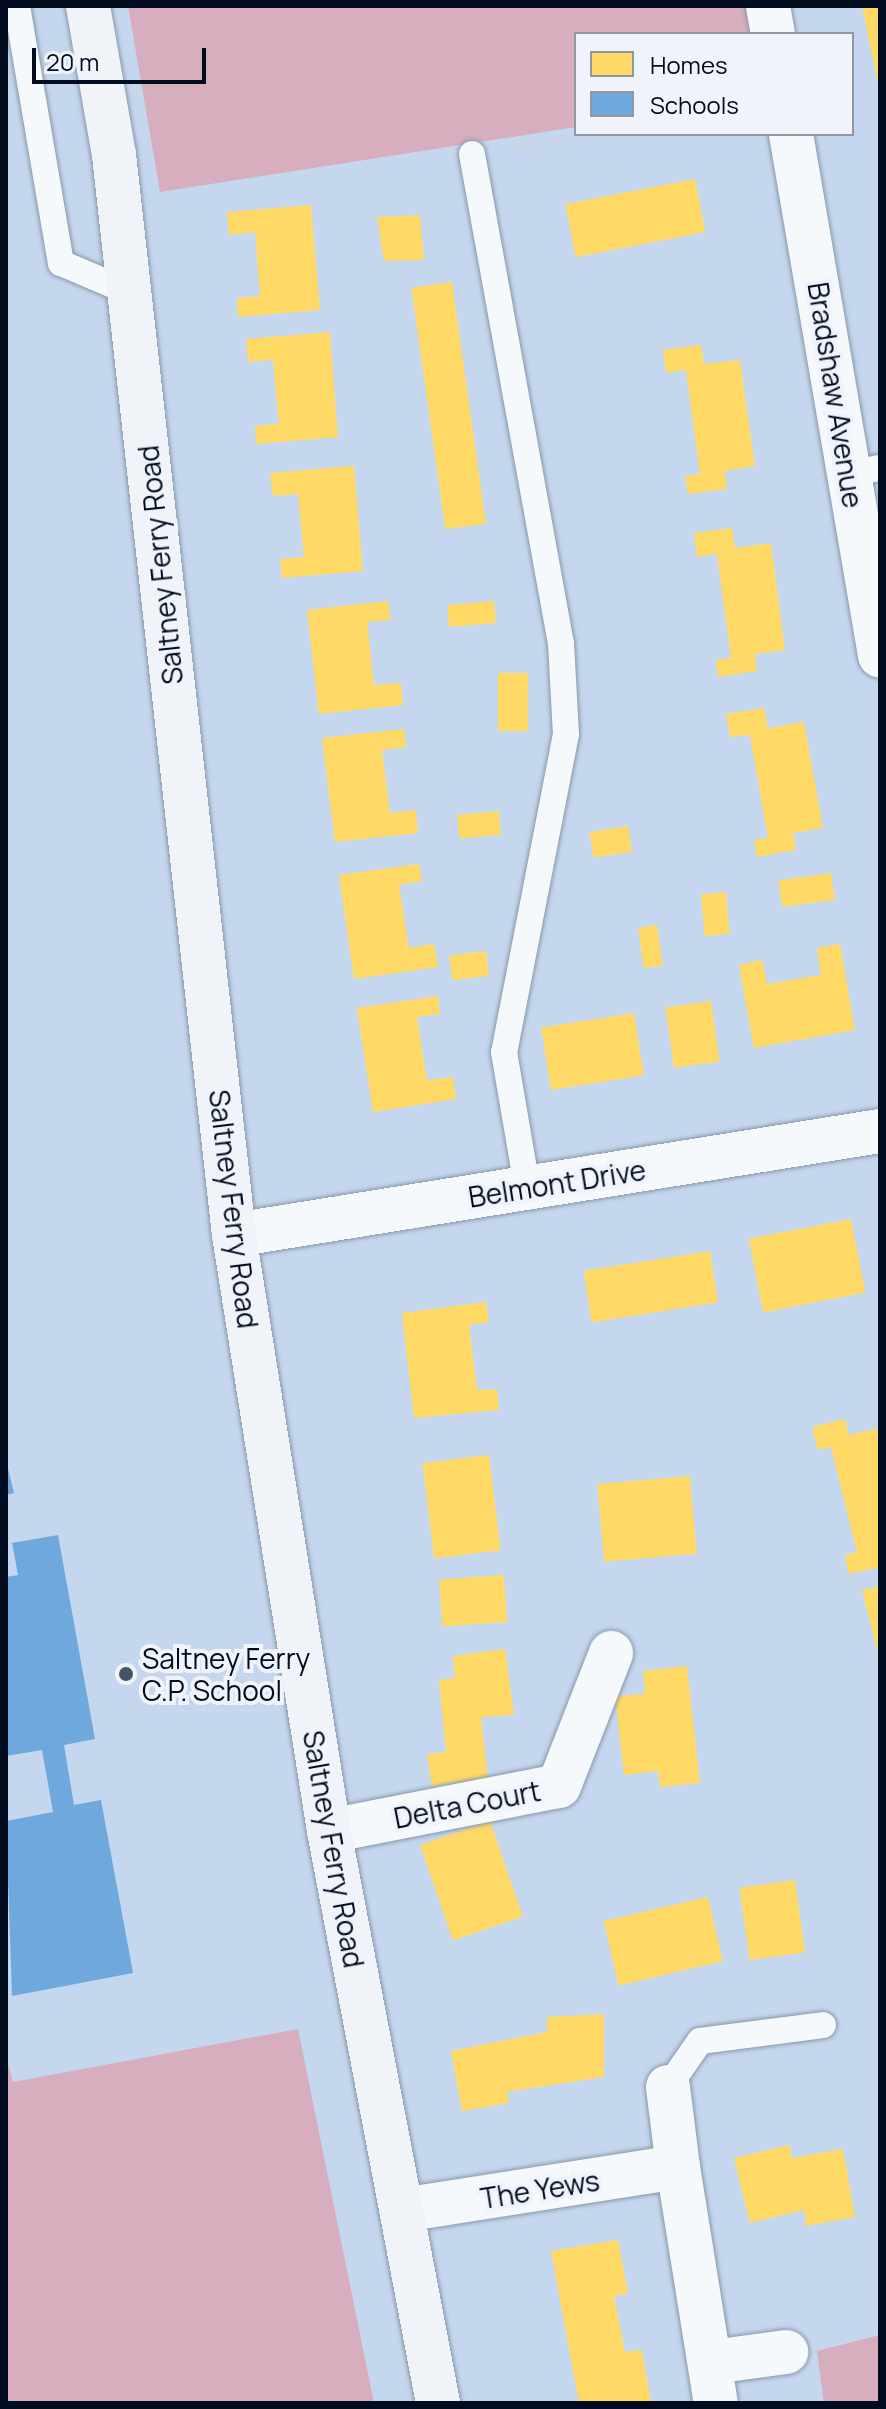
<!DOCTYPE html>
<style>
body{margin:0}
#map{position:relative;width:886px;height:2409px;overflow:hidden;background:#c5d7ee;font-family:Manrope,sans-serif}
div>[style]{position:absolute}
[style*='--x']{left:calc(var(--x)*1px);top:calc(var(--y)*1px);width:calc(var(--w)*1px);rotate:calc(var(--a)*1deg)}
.green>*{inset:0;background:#d6aebd}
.homes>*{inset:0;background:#ffd966;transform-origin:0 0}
.schools>*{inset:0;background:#6fa8dc}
.path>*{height:5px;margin-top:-2.5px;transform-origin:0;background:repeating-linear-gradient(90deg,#ced4db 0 4px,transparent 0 10px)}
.roads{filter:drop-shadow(0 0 2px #8898aa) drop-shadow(0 0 2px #8898aa)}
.lane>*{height:26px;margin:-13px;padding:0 13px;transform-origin:13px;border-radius:13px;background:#f6f9fc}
.street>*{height:44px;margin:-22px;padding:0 22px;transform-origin:22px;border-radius:22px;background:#f6f9fc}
.secondary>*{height:44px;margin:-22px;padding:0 22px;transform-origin:22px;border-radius:22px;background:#f0f4f8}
.dots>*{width:22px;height:22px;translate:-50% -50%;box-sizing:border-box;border:4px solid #f0f4fa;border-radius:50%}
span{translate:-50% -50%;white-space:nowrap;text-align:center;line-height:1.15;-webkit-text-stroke:8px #f0f4fa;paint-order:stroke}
.street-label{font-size:28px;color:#010d1e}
.poi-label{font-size:28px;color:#010d1e}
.left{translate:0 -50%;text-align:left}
.frame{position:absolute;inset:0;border:8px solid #010d1e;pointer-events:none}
.legend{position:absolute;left:574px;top:32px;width:280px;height:104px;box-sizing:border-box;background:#f0f4fa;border:2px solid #9098a2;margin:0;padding:10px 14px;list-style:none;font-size:24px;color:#010d1e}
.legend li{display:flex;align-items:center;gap:16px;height:40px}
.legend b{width:40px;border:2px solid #9098a2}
.scale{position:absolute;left:32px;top:48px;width:174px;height:36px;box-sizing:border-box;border:4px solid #010d1e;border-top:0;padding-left:10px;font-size:24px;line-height:28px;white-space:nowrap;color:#010d1e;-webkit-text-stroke:6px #f0f4fa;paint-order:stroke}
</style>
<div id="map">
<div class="green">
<div style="clip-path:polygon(128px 6px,747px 6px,751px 34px,576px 34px,576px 127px,160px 192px)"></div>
<div style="clip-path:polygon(298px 2029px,374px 2403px,6px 2403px,6px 2057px,13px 2082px)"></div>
<div style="clip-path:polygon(880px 2335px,880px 2403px,824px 2403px,817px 2351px)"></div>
</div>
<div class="homes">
<div style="clip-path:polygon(862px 6px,880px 6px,880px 88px,879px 88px)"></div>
<div style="left:695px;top:179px;width:54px;height:132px;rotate:79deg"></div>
<div style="clip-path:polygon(311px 205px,320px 310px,238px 317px,237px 298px,260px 296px,255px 232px,229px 235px,227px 212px)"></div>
<div style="clip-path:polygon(420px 215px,424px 260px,384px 261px,377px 217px)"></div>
<div style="left:452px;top:282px;width:244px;height:41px;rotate:82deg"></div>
<div style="clip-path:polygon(330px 332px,338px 437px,256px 444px,255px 426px,279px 424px,273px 360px,248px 362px,246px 339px)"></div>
<div style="clip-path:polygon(701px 345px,704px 364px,740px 360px,755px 466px,725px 471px,727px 489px,688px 494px,685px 476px,700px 474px,686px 370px,666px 373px,663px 350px)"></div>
<div style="clip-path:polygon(354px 466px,363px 571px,282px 578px,280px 559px,304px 557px,298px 494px,273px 496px,270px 473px)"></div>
<div style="clip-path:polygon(732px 528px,735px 548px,771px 543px,785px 650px,755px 654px,757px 671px,718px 677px,716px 660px,731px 658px,717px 554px,697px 557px,694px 533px)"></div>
<div style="clip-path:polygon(388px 601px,391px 620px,367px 622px,374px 685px,401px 683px,403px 705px,319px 714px,307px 610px)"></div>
<div style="left:494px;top:601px;width:22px;height:47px;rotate:85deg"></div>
<div style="left:498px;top:673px;width:30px;height:58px"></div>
<div style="clip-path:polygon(764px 708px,768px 728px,804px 722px,823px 828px,793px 833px,796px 850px,757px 857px,754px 840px,768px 838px,750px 735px,730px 737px,726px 714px)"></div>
<div style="clip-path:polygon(404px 729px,406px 747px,382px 750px,390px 813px,416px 810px,418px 833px,335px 842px,322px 738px)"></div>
<div style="left:499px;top:811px;width:24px;height:42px;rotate:85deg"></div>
<div style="left:628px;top:826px;width:26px;height:39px;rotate:81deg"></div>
<div style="clip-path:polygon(419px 864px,422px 881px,399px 885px,409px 948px,434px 944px,438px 967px,354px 979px,339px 875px)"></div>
<div style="left:831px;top:873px;width:27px;height:53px;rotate:82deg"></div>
<div style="left:726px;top:892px;width:42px;height:25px;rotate:85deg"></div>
<div style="left:657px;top:925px;width:41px;height:19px;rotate:82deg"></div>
<div style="clip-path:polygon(840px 944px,855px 1030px,754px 1048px,739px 965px,762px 960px,767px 984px,821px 975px,817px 948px)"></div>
<div style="left:486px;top:951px;width:25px;height:37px;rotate:83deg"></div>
<div style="clip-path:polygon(438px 996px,440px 1014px,417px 1017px,427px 1080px,453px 1077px,456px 1099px,373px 1112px,357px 1008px)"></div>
<div style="left:711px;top:1001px;width:61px;height:46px;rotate:82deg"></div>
<div style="left:634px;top:1013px;width:63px;height:94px;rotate:81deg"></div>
<div style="left:851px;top:1219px;width:75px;height:104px;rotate:79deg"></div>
<div style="left:710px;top:1251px;width:52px;height:128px;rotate:81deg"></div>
<div style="clip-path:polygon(486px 1302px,489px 1322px,469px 1325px,477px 1390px,497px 1389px,499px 1410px,414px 1418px,402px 1313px)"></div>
<div style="clip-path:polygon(845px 1419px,849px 1435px,880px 1428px,880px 1567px,849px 1574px,845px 1555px,857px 1552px,831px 1447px,818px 1450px,812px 1427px)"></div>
<div style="left:489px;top:1455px;width:96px;height:67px;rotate:83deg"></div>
<div style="left:690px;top:1476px;width:78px;height:93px;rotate:85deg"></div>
<div style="left:504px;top:1575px;width:47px;height:65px;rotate:86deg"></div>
<div style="clip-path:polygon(880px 1586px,880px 1656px,879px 1656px,862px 1591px)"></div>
<div style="clip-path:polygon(505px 1649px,514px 1715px,481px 1717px,488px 1779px,432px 1786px,427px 1754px,446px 1752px,439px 1680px,455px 1678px,453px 1656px)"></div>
<div style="clip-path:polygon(687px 1666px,700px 1783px,660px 1787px,658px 1771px,624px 1775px,615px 1696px,645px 1694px,643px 1671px)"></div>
<div style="left:490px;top:1821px;width:101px;height:74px;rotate:71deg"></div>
<div style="left:795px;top:1880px;width:73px;height:56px;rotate:82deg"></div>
<div style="left:708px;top:1897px;width:66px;height:107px;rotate:77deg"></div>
<div style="clip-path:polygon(604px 2014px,604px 2077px,507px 2092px,509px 2103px,462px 2111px,451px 2051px,547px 2032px,547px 2017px)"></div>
<div style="clip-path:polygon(789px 2145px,792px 2158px,843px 2149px,855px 2217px,806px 2226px,804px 2210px,750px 2223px,734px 2158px)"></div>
<div style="clip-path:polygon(618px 2240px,628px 2294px,614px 2296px,625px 2352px,642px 2350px,651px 2403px,579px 2403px,551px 2251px)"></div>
</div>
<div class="schools">
<div style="clip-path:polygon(6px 1461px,14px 1493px,6px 1495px)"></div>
<div style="clip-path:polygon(58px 1535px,95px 1739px,64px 1745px,74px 1805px,101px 1800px,133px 1973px,12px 1996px,6px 1821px,53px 1812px,42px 1750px,6px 1756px,6px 1577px,18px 1575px,12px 1543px)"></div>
</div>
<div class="path">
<div style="--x:516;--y:147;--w:79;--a:-9.5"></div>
</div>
<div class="roads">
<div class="lane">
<div style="--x:17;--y:6;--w:261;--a:80.3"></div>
<div style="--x:61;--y:263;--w:74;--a:23.1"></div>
<div style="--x:472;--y:154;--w:497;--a:79.7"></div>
<div style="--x:561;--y:643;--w:91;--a:86.9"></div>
<div style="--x:566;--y:734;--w:324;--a:101"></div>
<div style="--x:504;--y:1052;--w:137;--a:80.3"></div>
<div style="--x:848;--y:474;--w:33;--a:-11"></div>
<div style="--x:668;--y:2087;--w:56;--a:-55.2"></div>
<div style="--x:700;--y:2041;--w:124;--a:-7.4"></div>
</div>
<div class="street">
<div style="--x:768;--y:6;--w:28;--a:80"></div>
<div style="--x:791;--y:134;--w:529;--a:80.31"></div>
<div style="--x:234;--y:1235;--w:654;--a:-9.15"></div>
<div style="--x:329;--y:1831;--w:234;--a:-11.1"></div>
<div style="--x:559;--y:1786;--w:143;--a:-68.6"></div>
<div style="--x:668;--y:2087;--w:81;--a:82.9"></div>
<div style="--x:402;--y:2210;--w:279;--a:-8.9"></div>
<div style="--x:678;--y:2167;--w:239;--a:80.9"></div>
<div style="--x:712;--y:2362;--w:75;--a:-7.7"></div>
</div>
<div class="secondary">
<div style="--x:88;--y:6;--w:151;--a:80.1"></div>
<div style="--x:114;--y:155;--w:1087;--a:83.66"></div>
<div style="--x:234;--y:1235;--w:604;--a:80.94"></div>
<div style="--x:329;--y:1831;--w:582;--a:79.21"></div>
</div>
</div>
<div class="dots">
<div style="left:126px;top:1674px;background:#465467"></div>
</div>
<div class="street-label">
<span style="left:836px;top:395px;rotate:81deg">Bradshaw Avenue</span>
<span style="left:160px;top:565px;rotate:-96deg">Saltney Ferry Road</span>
<span style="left:557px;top:1183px;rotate:-9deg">Belmont Drive</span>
<span style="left:234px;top:1209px;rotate:83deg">Saltney Ferry Road</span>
<span style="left:467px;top:1804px;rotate:-11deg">Delta Court</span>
<span style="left:334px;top:1849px;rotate:80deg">Saltney Ferry Road</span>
<span style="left:540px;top:2189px;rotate:-9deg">The Yews</span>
</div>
<div class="poi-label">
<span class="left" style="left:142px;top:1674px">Saltney Ferry<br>C.P. School</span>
</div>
<div class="frame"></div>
<ul class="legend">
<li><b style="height:22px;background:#ffd966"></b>Homes</li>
<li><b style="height:22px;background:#6fa8dc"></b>Schools</li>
</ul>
<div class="scale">20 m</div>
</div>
